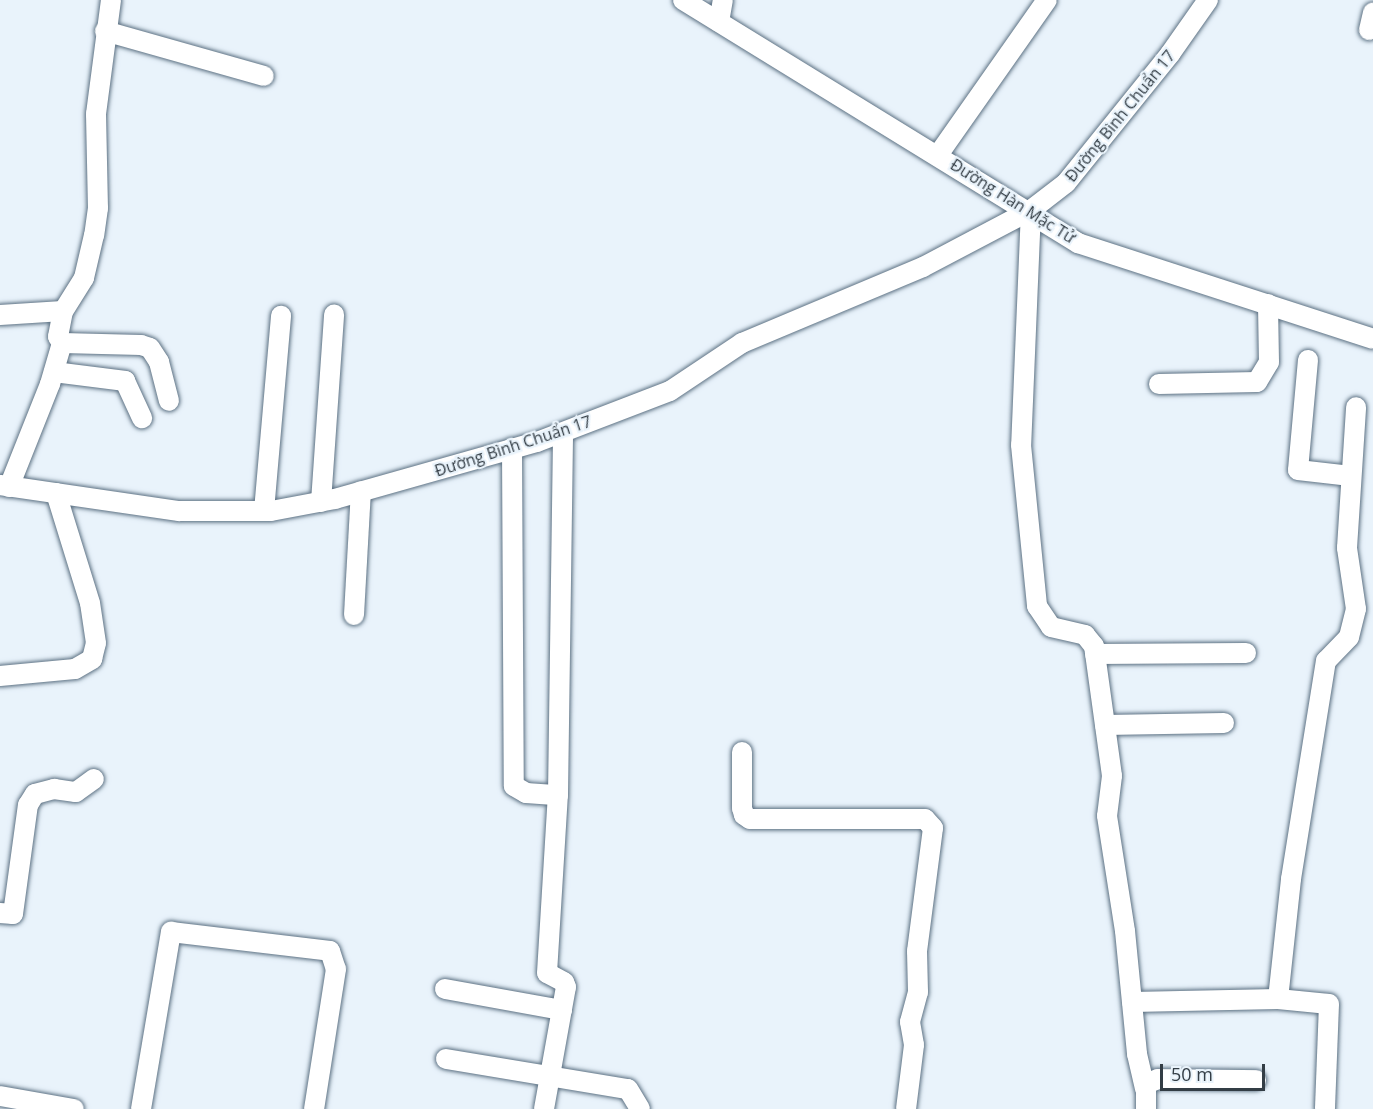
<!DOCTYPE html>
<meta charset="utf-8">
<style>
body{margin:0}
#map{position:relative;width:1373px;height:1109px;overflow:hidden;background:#e9f3fb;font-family:"Open Sans",sans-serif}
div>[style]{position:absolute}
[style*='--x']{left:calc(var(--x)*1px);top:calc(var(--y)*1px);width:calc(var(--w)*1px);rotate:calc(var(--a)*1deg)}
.roads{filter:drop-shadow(0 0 2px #5c7183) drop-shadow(0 0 2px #5c7183)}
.minor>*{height:20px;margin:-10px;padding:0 10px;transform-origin:10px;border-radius:10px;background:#fff}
span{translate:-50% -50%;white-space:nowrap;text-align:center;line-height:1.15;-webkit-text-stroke:4.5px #e9f3fb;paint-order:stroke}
.street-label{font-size:16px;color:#333d45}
.scale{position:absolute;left:1160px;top:1064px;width:105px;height:27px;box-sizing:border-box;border:3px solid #333d45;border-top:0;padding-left:8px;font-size:18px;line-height:21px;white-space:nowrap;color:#333d45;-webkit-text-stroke:4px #e9f3fb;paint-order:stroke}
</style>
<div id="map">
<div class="roads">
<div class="minor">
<div style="--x:111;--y:0;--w:115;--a:97.5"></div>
<div style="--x:96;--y:114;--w:94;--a:88.8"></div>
<div style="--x:98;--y:208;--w:27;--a:98"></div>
<div style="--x:94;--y:235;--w:44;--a:103.1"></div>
<div style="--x:84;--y:278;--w:39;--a:122"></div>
<div style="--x:63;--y:311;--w:26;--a:101"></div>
<div style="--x:58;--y:337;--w:7;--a:56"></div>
<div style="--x:62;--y:343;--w:79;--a:1.5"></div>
<div style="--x:141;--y:345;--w:9;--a:18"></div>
<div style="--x:150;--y:348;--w:17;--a:57"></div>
<div style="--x:159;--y:362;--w:40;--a:75.6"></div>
<div style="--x:683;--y:0;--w:464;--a:31.6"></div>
<div style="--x:1078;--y:243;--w:310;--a:18"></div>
<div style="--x:719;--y:22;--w:22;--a:-80"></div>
<div style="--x:1369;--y:30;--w:18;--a:-77"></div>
<div style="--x:105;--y:31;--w:165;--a:15.8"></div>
<div style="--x:938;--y:155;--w:189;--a:-54.9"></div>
<div style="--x:1031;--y:210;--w:235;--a:92.4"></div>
<div style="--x:1021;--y:445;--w:162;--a:84.3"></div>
<div style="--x:1037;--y:606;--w:25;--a:56"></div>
<div style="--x:1051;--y:627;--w:35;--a:13"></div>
<div style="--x:1085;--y:635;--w:14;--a:51"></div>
<div style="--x:1094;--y:646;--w:131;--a:82.1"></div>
<div style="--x:1112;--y:776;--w:40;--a:97.1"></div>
<div style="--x:1107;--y:816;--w:116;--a:81.1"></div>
<div style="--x:1125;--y:931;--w:124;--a:84.4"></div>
<div style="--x:1137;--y:1054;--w:36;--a:77"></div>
<div style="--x:0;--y:315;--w:63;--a:-3.6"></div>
<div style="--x:1308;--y:360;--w:110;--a:95.2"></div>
<div style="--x:1298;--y:470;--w:53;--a:6.5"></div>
<div style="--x:54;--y:372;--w:72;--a:7.2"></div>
<div style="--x:125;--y:381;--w:41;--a:65.3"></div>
<div style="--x:1159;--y:384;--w:98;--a:-1.2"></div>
<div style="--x:1257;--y:382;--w:23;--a:-59"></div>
<div style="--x:1269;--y:362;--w:58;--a:-91"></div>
<div style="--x:512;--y:448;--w:338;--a:89.7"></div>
<div style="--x:514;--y:786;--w:14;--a:30"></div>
<div style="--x:526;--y:793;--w:32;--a:4"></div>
<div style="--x:0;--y:485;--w:181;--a:8.3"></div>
<div style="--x:179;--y:511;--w:92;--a:0"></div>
<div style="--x:271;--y:511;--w:65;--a:-10.6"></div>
<div style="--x:335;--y:499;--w:210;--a:-15.8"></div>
<div style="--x:537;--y:442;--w:142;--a:-21"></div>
<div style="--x:670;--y:391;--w:87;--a:-33.7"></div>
<div style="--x:742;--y:343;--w:196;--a:-22.8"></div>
<div style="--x:923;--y:267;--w:122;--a:-27.8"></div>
<div style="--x:1031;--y:210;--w:44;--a:-37.6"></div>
<div style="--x:1066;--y:183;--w:166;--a:-51.1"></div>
<div style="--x:1170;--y:54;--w:66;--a:-54.9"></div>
<div style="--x:9;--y:487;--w:111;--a:-68.3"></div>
<div style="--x:50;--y:384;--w:43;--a:-73.7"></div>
<div style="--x:321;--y:502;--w:188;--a:-86"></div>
<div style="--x:264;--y:511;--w:196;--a:-85"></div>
<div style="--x:354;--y:615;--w:124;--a:-86.8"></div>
<div style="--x:1095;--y:654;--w:151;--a:-0.4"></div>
<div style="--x:0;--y:676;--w:75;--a:-5.3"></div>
<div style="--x:75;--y:669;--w:20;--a:-30"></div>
<div style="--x:92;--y:659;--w:16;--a:-76"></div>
<div style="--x:96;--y:643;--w:40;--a:-98.5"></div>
<div style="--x:90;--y:603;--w:115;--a:-107.2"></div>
<div style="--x:1105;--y:725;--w:119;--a:-1"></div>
<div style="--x:742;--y:752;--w:56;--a:90"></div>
<div style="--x:742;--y:808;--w:7;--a:74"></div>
<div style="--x:744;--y:815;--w:7;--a:34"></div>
<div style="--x:750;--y:819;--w:175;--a:0"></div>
<div style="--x:925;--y:819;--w:12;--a:48"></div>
<div style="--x:933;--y:828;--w:124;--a:97.4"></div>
<div style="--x:917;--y:951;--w:41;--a:88.6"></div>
<div style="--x:918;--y:992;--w:31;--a:105"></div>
<div style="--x:910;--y:1022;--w:23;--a:80"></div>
<div style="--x:914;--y:1045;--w:64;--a:97.1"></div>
<div style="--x:0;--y:913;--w:13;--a:4"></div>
<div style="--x:13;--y:914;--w:110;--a:-82.2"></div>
<div style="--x:28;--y:805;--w:13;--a:-58"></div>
<div style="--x:35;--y:794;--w:20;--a:-15"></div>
<div style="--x:54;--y:789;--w:22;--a:8"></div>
<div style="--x:76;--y:792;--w:22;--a:-36"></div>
<div style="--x:445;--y:989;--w:119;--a:10.2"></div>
<div style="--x:1278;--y:999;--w:121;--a:-83.8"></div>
<div style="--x:1291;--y:879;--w:221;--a:-80.9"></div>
<div style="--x:1326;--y:661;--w:33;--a:-46"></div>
<div style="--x:1349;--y:637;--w:29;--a:-76"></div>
<div style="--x:1356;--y:609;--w:62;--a:-98.4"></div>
<div style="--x:1347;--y:548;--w:141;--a:-86.3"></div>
<div style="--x:1132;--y:1002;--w:146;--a:-1.2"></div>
<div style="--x:1278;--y:999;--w:51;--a:5.6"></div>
<div style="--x:1329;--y:1004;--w:105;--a:92.2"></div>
<div style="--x:446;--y:1059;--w:184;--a:9.4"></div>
<div style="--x:628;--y:1089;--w:23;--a:59"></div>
<div style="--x:0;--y:1096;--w:75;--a:10"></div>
<div style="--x:141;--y:1109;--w:180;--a:-80.4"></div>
<div style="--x:171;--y:932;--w:160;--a:6.8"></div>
<div style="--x:330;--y:951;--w:19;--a:72"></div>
<div style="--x:336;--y:969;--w:142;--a:98.9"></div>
<div style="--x:544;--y:1109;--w:124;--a:-79.8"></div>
<div style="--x:566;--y:987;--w:5;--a:-112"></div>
<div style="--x:564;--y:982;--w:19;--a:-152"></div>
<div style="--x:547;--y:973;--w:178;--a:-86.5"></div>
<div style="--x:558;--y:795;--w:361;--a:-89.2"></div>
<div style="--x:1146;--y:1109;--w:25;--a:-90"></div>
<div style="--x:1146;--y:1084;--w:13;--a:-23"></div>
<div style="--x:1158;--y:1079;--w:98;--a:0.6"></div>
</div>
</div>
<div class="street-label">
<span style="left:1120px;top:116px;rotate:-51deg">Đường Bình Chuẩn 17</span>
<span style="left:1013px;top:201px;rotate:32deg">Đường Hàn Mặc Tử</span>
<span style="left:513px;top:446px;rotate:-18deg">Đường Bình Chuẩn 17</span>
</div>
<div class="scale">50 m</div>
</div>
